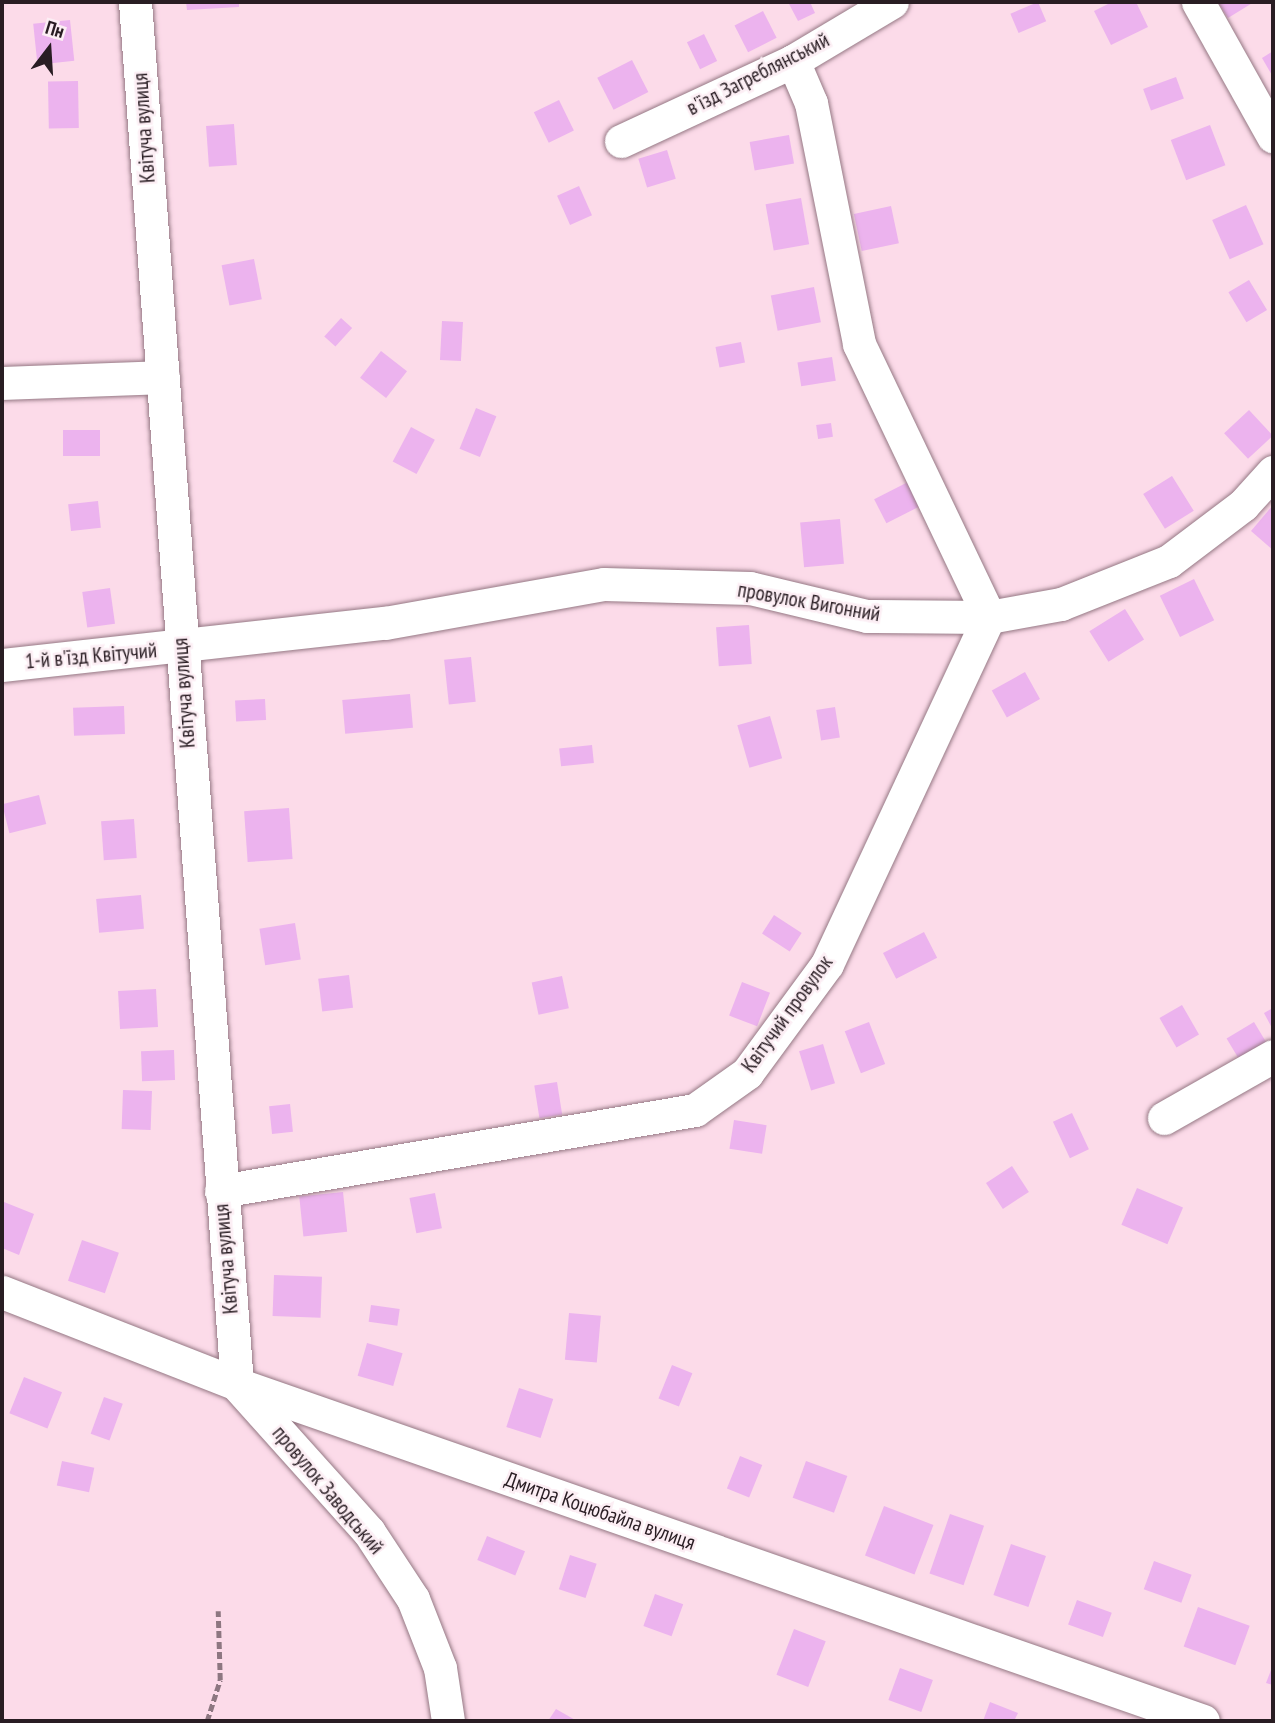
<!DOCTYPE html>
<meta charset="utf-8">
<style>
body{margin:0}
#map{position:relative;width:1275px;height:1723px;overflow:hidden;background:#fcdbe9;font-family:"PT Sans Narrow",sans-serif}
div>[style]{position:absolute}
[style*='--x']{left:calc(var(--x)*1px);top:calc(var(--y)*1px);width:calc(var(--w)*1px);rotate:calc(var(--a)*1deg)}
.building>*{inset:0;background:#ecb3ee;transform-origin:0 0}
.path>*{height:4.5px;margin-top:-2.25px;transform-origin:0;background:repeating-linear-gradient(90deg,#8d7781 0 7px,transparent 0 10.5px)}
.roads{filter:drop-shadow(0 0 2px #957884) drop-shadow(0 0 2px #957884)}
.minor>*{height:33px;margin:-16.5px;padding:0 16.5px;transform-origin:16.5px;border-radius:16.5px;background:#fff}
span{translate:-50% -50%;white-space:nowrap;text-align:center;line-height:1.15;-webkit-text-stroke:5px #fceef4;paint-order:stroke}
.street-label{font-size:21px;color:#291d23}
.frame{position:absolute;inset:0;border:4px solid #291d23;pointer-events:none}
.north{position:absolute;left:14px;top:14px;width:70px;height:70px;-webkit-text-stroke:5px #fceef4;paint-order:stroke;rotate:17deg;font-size:19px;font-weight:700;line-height:28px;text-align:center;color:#291d23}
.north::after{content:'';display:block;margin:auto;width:24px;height:32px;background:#291d23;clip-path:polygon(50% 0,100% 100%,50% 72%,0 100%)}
</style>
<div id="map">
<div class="building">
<div style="clip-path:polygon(186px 2px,239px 2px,239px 7px,187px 10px)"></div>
<div style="clip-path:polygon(788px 2px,810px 2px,815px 13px,798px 21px)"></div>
<div style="left:1038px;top:2px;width:21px;height:30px;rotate:67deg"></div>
<div style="clip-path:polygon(1112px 2px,1136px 2px,1148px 27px,1111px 45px,1094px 11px)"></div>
<div style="clip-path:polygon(1254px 2px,1228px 18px,1219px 4px,1222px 2px)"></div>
<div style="left:763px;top:11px;width:30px;height:32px;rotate:63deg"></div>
<div style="left:70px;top:20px;width:41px;height:37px;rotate:84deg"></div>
<div style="left:704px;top:34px;width:30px;height:19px;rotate:64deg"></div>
<div style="clip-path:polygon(1273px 51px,1273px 77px,1262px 58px)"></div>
<div style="left:632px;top:60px;width:36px;height:39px;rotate:63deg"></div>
<div style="left:1176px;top:77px;width:23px;height:35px;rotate:70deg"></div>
<div style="left:78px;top:81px;width:47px;height:30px;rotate:89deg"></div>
<div style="left:559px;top:100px;width:34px;height:28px;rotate:64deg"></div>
<div style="left:234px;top:124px;width:41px;height:28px;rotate:86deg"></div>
<div style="left:1210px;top:125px;width:43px;height:42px;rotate:69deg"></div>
<div style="left:789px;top:135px;width:29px;height:40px;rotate:80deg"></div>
<div style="left:667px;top:150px;width:30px;height:30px;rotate:73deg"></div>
<div style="left:579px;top:186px;width:32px;height:24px;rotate:66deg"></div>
<div style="left:801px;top:198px;width:47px;height:36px;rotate:80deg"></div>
<div style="left:1246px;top:205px;width:43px;height:37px;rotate:66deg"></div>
<div style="left:891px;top:206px;width:38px;height:38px;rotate:78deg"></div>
<div style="left:254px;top:259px;width:41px;height:33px;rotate:79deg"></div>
<div style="left:1249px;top:280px;width:35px;height:24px;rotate:59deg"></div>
<div style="left:814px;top:287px;width:36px;height:44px;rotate:79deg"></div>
<div style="left:341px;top:318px;width:15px;height:25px;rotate:42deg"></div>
<div style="left:442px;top:321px;width:21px;height:39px;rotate:3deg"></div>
<div style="left:741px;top:342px;width:21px;height:26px;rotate:79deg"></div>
<div style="left:381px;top:351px;width:33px;height:34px;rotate:38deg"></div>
<div style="left:832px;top:357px;width:24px;height:35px;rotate:81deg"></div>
<div style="left:476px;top:408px;width:22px;height:44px;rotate:22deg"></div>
<div style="left:1249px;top:410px;width:35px;height:34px;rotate:47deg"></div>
<div style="left:831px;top:423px;width:14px;height:15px;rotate:82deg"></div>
<div style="left:411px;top:427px;width:27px;height:39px;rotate:28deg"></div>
<div style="left:100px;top:430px;width:26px;height:37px;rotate:90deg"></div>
<div style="left:1172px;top:476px;width:41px;height:34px;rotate:58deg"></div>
<div style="left:908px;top:482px;width:27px;height:38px;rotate:63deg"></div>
<div style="left:98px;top:501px;width:27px;height:30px;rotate:84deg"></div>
<div style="clip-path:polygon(1273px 505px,1273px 550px,1251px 531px)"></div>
<div style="left:840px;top:519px;width:45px;height:40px;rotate:85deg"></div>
<div style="left:1194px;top:579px;width:46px;height:38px;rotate:64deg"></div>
<div style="left:110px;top:588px;width:36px;height:28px;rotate:82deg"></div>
<div style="left:1125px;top:609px;width:36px;height:42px;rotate:58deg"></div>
<div style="left:749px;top:625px;width:39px;height:33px;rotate:86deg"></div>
<div style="left:471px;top:657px;width:45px;height:27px;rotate:84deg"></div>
<div style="left:1025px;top:672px;width:31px;height:38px;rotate:61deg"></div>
<div style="left:410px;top:694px;width:34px;height:68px;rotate:85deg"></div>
<div style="left:265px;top:699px;width:21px;height:30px;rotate:87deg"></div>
<div style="left:124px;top:706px;width:28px;height:51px;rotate:88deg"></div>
<div style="left:835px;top:707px;width:31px;height:19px;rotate:81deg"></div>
<div style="left:770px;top:716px;width:44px;height:34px;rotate:74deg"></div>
<div style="left:592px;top:745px;width:18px;height:33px;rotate:84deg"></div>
<div style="left:39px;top:795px;width:30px;height:38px;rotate:76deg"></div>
<div style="left:289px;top:808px;width:51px;height:45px;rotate:86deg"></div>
<div style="left:134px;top:819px;width:39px;height:33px;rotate:86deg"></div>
<div style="left:141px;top:895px;width:34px;height:45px;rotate:85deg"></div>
<div style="left:774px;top:915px;width:33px;height:22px;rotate:33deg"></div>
<div style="left:295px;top:923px;width:37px;height:36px;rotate:81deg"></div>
<div style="left:924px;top:932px;width:29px;height:46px;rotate:63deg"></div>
<div style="left:349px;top:975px;width:33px;height:31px;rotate:83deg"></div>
<div style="left:562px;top:976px;width:33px;height:31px;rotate:78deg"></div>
<div style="left:742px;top:982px;width:30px;height:36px;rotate:21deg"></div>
<div style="left:156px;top:989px;width:38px;height:38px;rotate:87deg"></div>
<div style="left:1182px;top:1005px;width:34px;height:26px;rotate:60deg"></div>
<div style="clip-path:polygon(1273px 1008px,1273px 1030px,1264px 1013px)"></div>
<div style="left:869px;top:1022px;width:45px;height:26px;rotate:69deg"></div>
<div style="left:1254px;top:1022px;width:26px;height:32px;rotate:59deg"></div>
<div style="left:823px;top:1044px;width:41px;height:25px;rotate:73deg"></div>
<div style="left:174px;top:1050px;width:30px;height:33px;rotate:88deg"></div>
<div style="left:557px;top:1082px;width:33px;height:23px;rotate:81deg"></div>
<div style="left:123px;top:1090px;width:29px;height:39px;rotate:2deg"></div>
<div style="left:290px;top:1104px;width:28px;height:21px;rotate:84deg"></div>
<div style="left:1072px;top:1113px;width:40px;height:21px;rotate:65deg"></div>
<div style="left:734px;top:1120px;width:33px;height:29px;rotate:9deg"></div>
<div style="left:1012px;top:1166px;width:31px;height:31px;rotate:57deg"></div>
<div style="left:1137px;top:1188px;width:50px;height:40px;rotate:23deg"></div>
<div style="left:343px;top:1192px;width:40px;height:44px;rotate:84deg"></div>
<div style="left:435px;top:1193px;width:36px;height:26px;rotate:79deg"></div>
<div style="clip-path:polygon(4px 1202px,34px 1214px,19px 1255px,2px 1248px)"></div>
<div style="left:82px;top:1240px;width:39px;height:43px;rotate:19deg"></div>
<div style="left:274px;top:1275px;width:48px;height:41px;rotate:2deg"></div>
<div style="left:371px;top:1305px;width:29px;height:17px;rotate:8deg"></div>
<div style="left:569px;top:1313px;width:32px;height:47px;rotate:5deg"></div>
<div style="left:367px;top:1343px;width:37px;height:34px;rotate:16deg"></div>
<div style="left:672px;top:1365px;width:22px;height:36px;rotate:22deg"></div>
<div style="left:24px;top:1377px;width:41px;height:39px;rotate:22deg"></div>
<div style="left:519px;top:1388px;width:36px;height:41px;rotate:18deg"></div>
<div style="left:104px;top:1397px;width:20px;height:39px;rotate:20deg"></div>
<div style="left:740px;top:1456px;width:24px;height:35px;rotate:22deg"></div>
<div style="left:62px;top:1461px;width:33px;height:25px;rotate:12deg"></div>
<div style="left:806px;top:1461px;width:44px;height:39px;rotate:20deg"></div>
<div style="left:884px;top:1506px;width:53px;height:53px;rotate:21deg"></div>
<div style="left:950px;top:1514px;width:36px;height:63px;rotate:19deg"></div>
<div style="left:487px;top:1536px;width:41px;height:26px;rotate:22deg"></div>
<div style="left:1011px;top:1544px;width:37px;height:54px;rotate:19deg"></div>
<div style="left:570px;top:1555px;width:28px;height:36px;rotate:18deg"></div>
<div style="left:1154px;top:1561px;width:40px;height:30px;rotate:20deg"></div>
<div style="left:655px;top:1594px;width:30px;height:34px;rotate:20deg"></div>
<div style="left:1077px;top:1600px;width:37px;height:26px;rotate:20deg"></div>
<div style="left:1198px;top:1607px;width:55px;height:42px;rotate:20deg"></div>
<div style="left:794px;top:1629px;width:34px;height:49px;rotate:21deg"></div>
<div style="clip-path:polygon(1273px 1665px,1273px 1685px,1266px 1683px)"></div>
<div style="left:900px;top:1668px;width:35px;height:34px;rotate:20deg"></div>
<div style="clip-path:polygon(990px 1702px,1018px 1713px,1014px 1721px,983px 1721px)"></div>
<div style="clip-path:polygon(556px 1709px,577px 1721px,548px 1721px)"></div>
</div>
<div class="path">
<div style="--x:207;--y:1721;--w:43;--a:-72.4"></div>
<div style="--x:220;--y:1680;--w:69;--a:-91.7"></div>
</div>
<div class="roads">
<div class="minor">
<div style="--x:135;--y:2;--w:1386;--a:85.78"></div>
<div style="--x:1198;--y:2;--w:154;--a:60.8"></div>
<div style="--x:793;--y:61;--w:46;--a:66.8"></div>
<div style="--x:811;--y:103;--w:246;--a:78.7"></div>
<div style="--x:859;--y:344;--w:302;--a:64.5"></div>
<div style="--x:621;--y:141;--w:190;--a:-24.9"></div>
<div style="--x:793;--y:61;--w:115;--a:-30.8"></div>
<div style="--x:2;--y:383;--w:161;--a:-2.1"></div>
<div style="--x:2;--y:665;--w:385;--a:-6.3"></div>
<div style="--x:385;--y:623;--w:222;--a:-10.1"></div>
<div style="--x:604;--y:584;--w:146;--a:1.6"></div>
<div style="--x:750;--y:588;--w:120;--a:13.5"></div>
<div style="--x:867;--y:616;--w:122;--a:0.5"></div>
<div style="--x:989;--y:617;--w:73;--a:-10.2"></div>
<div style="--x:1061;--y:604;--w:116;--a:-21.7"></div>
<div style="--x:1169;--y:561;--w:93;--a:-37.1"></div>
<div style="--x:1243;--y:505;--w:45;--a:-47.7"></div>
<div style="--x:1164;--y:1118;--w:125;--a:-29.6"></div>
<div style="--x:221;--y:1191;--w:481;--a:-9.7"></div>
<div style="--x:695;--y:1110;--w:64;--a:-35.4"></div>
<div style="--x:747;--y:1073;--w:135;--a:-53.7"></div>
<div style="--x:827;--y:964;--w:383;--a:-65"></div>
<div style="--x:2;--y:1292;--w:252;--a:21.4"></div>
<div style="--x:237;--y:1384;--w:1023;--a:19.23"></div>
<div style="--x:238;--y:1386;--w:196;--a:48.1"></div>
<div style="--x:369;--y:1532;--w:80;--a:56.7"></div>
<div style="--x:413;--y:1599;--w:74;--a:68.6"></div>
<div style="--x:440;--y:1668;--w:54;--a:81.4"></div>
</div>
</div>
<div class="street-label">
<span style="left:758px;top:74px;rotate:-27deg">в'їзд Загреблянський</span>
<span style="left:144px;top:128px;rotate:-94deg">Квітуча вулиця</span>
<span style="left:809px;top:602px;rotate:10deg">провулок Вигонний</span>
<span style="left:91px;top:656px;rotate:-5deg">1-й в'їзд Квітучий</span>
<span style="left:184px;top:693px;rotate:-94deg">Квітуча вулиця</span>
<span style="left:787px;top:1014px;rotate:-54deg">Квітучий провулок</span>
<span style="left:226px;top:1259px;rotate:-95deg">Квітуча вулиця</span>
<span style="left:328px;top:1490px;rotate:50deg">провулок Заводський</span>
<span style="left:600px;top:1511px;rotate:19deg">Дмитра Коцюбайла вулиця</span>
</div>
<div class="frame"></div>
<div class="north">Пн</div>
</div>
